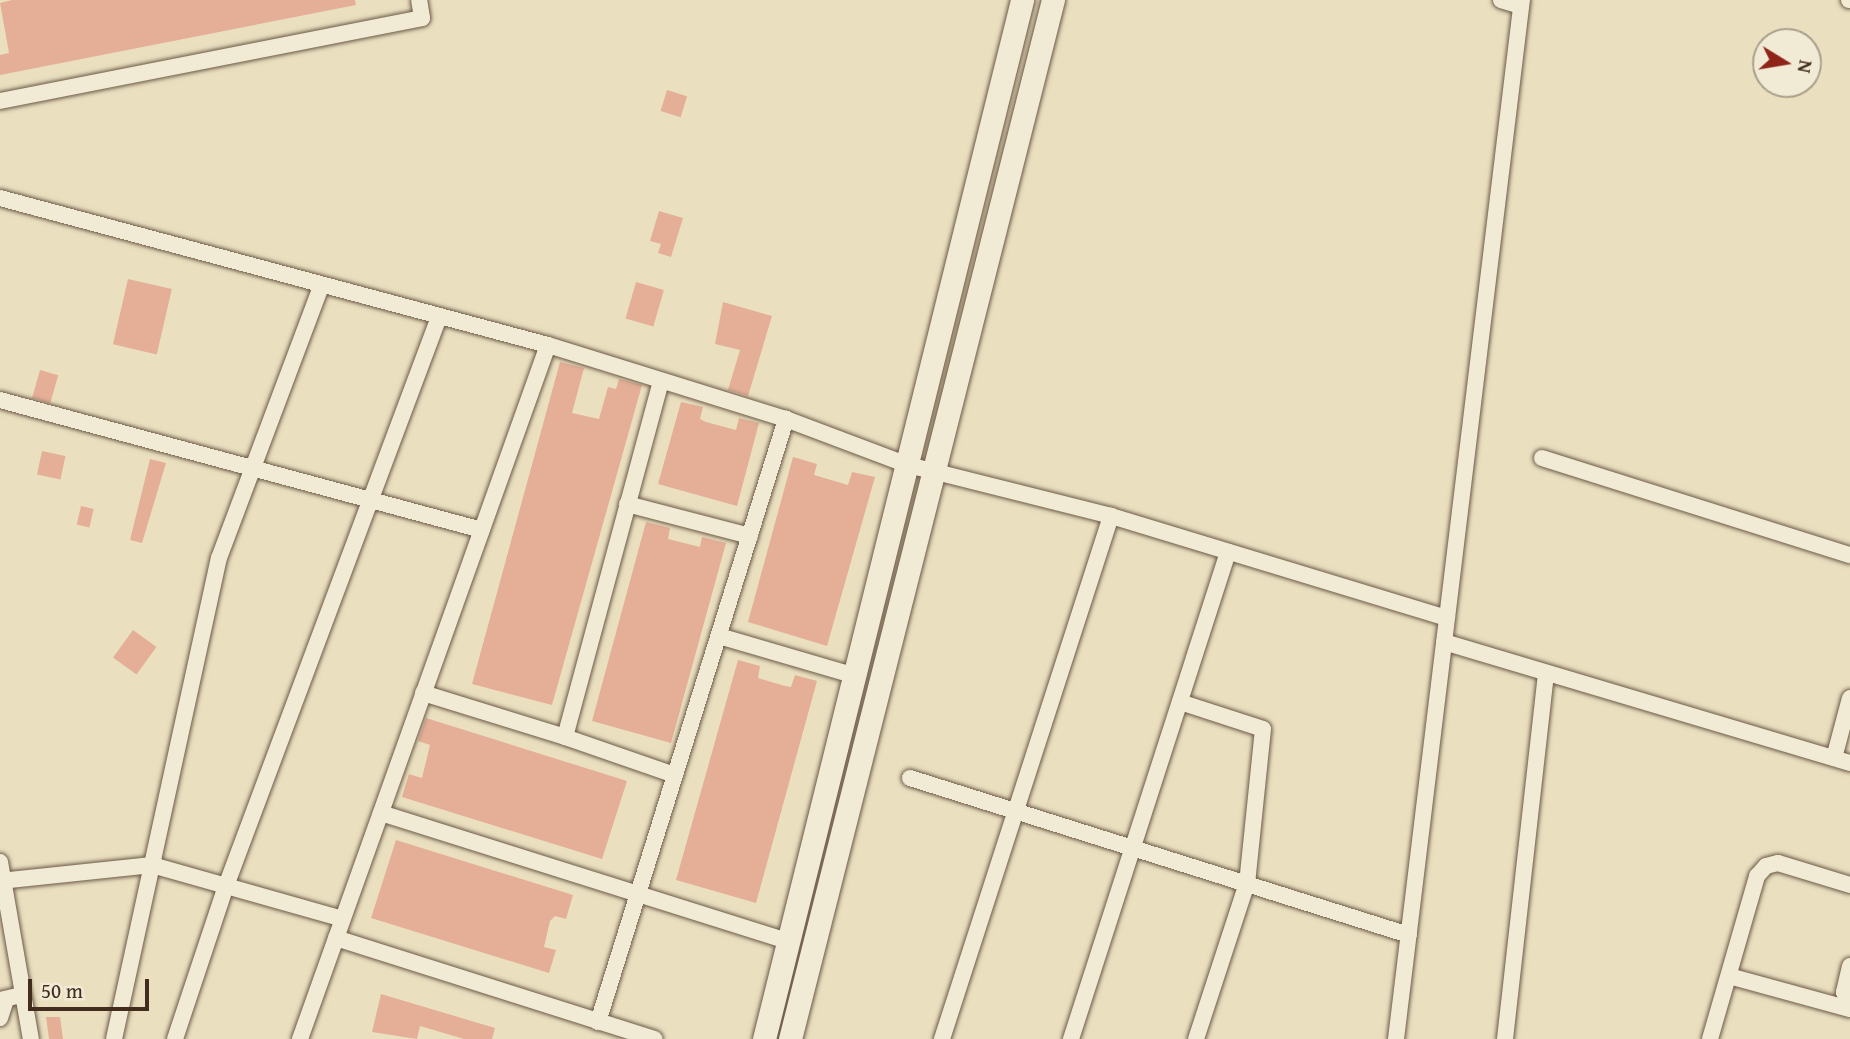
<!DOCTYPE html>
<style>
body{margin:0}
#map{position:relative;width:1850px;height:1039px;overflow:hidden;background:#eae0c0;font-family:"Gentium Book Plus",serif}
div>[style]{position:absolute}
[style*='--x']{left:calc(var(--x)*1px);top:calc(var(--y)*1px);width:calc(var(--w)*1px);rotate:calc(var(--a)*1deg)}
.building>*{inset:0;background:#e4af96;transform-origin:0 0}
.roads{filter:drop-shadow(0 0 2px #6c5946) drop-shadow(0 0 2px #6c5946)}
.street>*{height:16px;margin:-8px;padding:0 8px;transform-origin:8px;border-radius:8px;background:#f1ebd6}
.secondary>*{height:23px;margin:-11.5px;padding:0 11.5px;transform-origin:11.5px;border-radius:11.5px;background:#f1ebd6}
span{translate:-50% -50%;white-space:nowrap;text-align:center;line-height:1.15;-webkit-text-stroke:5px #f1ebd6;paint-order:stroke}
.north{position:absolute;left:1752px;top:28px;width:70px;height:70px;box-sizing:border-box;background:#f1ebd6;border:2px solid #ab9f8c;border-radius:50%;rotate:101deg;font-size:19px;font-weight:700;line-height:28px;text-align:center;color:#422c1e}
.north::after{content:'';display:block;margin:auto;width:24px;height:32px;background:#8f2418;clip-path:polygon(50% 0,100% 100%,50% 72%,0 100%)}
.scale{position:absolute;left:28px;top:979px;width:121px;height:32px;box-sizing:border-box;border:4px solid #422c1e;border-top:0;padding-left:9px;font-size:21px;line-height:24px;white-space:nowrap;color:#422c1e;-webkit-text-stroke:5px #f1ebd6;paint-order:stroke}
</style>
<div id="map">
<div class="building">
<div style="clip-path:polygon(12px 0,355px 0,356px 5px,0 75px,0 55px,9px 53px,0 3px)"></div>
<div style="left:667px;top:90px;width:21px;height:22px;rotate:17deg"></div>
<div style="clip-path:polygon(659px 211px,683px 218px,671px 257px,658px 253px,661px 244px,650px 241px)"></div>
<div style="left:128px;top:279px;width:45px;height:67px;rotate:13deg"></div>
<div style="left:636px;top:282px;width:29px;height:38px;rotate:16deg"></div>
<div style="clip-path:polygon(723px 302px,772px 316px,748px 396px,728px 390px,740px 350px,715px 344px)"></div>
<div style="clip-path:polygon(560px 362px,584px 368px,572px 413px,599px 419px,608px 387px,616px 389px,619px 379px,642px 385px,552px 705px,472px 684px)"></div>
<div style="left:40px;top:370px;width:19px;height:29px;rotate:16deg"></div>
<div style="clip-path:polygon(681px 402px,703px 407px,700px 419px,706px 422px,736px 430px,739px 418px,759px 423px,737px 506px,658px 484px)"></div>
<div style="left:42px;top:451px;width:24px;height:24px;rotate:12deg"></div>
<div style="clip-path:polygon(793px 457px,817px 464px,814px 475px,848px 485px,852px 472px,875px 477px,827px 646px,748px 622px)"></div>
<div style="clip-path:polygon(150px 459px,166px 463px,142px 543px,130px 540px)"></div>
<div style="left:81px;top:506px;width:13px;height:19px;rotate:13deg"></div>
<div style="clip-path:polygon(646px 522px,670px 528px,668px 539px,700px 547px,702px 537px,726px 543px,671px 743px,592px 721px)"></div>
<div style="left:133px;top:630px;width:29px;height:34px;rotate:36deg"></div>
<div style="clip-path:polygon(738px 660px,760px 666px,758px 678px,785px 686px,791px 687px,795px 675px,817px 681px,756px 903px,676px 880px)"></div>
<div style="clip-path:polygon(426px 718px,627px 781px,602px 859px,402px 797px,409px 774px,422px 778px,430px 745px,418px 741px)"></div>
<div style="clip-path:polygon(396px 840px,573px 895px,566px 919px,555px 916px,550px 921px,544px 947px,556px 950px,549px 973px,371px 918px)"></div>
<div style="clip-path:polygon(381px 994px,495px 1028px,492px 1039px,464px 1039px,420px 1026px,417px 1039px,372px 1032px)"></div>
<div style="clip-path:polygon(46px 1017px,60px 1017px,63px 1039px,49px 1039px)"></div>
</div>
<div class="roads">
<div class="street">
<div style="--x:1501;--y:0;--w:21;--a:17"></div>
<div style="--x:1849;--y:0;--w:1;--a:0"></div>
<div style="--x:0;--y:101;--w:430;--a:-11.1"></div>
<div style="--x:422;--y:18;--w:18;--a:-99"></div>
<div style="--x:0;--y:198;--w:567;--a:15.02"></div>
<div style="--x:548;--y:345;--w:249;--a:17.3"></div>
<div style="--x:786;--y:419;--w:130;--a:20.7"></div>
<div style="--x:908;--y:465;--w:209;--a:14.1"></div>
<div style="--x:1111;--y:516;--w:351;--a:16.9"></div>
<div style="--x:0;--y:400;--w:499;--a:15.1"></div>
<div style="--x:1542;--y:458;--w:323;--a:17.5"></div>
<div style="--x:627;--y:504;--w:127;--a:14.6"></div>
<div style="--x:719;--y:636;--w:143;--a:16.3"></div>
<div style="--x:1444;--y:642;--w:424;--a:16.6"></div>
<div style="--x:423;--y:693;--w:149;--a:17.2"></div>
<div style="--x:565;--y:737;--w:368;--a:-74.9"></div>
<div style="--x:1180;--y:702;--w:87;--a:18"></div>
<div style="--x:1263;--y:729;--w:155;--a:95.9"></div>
<div style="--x:1247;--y:883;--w:164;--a:108.1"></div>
<div style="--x:565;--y:737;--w:116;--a:19.1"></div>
<div style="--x:1834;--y:758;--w:62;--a:-75.1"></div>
<div style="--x:910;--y:778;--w:523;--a:17.47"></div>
<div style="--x:381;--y:813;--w:430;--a:17.5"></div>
<div style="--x:0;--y:862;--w:180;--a:80.1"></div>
<div style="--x:0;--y:881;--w:153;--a:-6"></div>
<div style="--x:152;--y:865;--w:198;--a:15.8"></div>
<div style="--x:336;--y:938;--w:334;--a:17.6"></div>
<div style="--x:1850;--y:966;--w:27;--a:103"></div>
<div style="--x:1844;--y:992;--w:15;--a:67"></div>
<div style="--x:1729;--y:976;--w:125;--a:15.3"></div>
<div style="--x:0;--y:1000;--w:23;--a:-13"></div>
<div style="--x:0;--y:1018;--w:20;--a:-72"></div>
<div style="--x:598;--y:1022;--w:632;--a:-72.68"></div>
<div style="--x:114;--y:1039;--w:492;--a:-77.7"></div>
<div style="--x:219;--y:558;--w:290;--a:-69.4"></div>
<div style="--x:175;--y:1039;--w:161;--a:-71.6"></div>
<div style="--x:226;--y:886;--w:608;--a:-69.48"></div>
<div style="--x:300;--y:1039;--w:737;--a:-70.34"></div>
<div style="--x:942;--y:1039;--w:550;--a:-72.09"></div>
<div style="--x:1071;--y:1039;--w:512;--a:-72.13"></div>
<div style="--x:1396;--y:1039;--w:1047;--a:-83.09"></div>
<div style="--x:1505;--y:1039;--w:368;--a:-83.6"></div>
<div style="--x:1710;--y:1039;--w:170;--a:-73.9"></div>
<div style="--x:1757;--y:876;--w:13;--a:-48"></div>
<div style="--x:1766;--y:866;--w:12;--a:-14"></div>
<div style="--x:1778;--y:863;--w:75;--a:17"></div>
</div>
<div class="secondary">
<div style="--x:764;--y:1039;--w:1071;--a:-76.05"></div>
<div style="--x:790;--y:1039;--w:1072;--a:-75.8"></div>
</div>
</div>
<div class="north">N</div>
<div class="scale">50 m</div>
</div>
